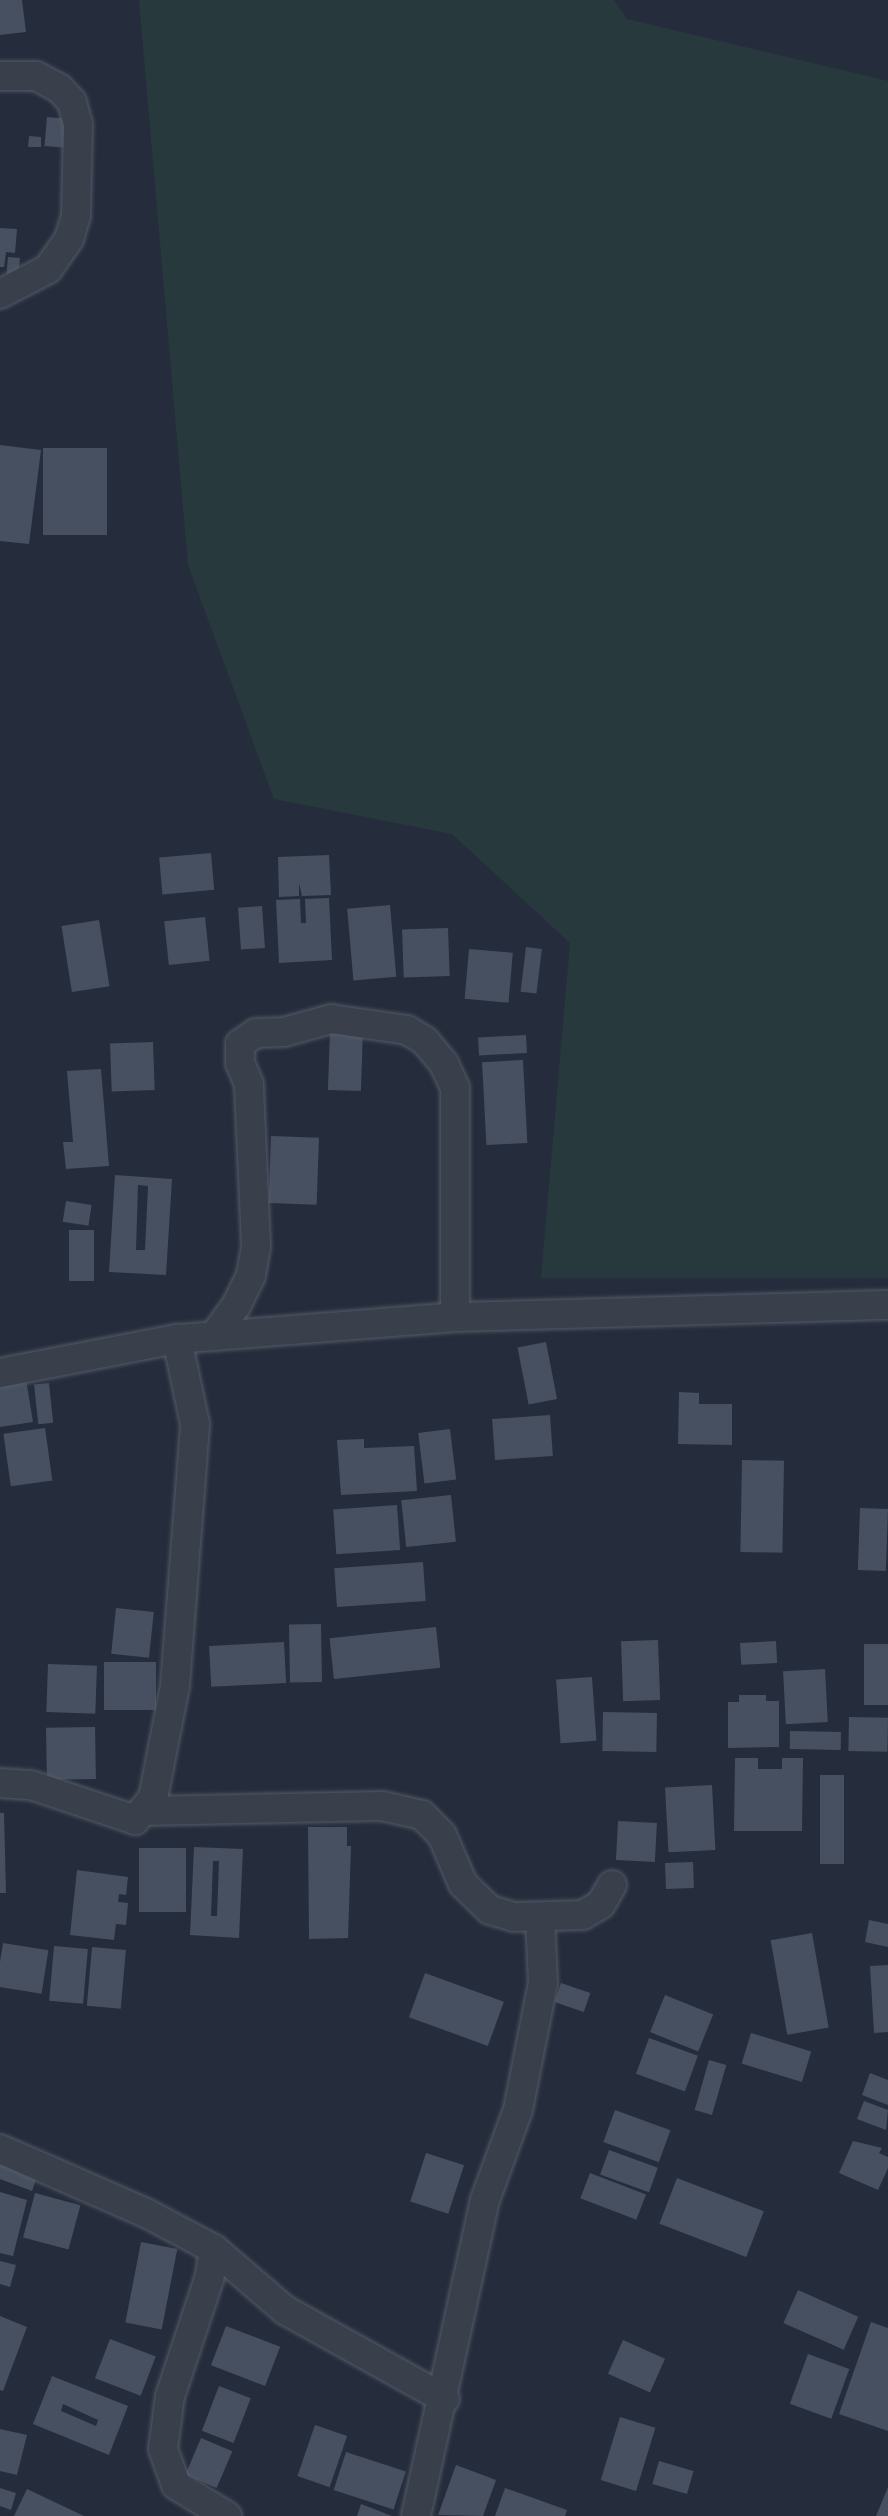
<!DOCTYPE html>
<style>
body{margin:0}
#map{position:relative;width:888px;height:2516px;overflow:hidden;background:#252d3c;font-family:"Source Sans 3",sans-serif}
div>[style]{position:absolute}
[style*='--x']{left:calc(var(--x)*1px);top:calc(var(--y)*1px);width:calc(var(--w)*1px);rotate:calc(var(--a)*1deg)}
.green>*{inset:0;background:#27393d}
.building>*{inset:0;background:#475060;transform-origin:0 0}
.roads{filter:drop-shadow(0 0 2px #545b67) drop-shadow(0 0 2px #545b67)}
.minor>*{height:28px;margin:-14px;padding:0 14px;transform-origin:14px;border-radius:14px;background:#39404c}
span{translate:-50% -50%;white-space:nowrap;text-align:center;line-height:1.15;-webkit-text-stroke:5px #1e2531;paint-order:stroke}
</style>
<div id="map">
<div class="green">
<div style="clip-path:polygon(139px 0,614px 0,627px 19px,888px 81px,888px 1278px,541px 1278px,570px 943px,452px 834px,274px 799px,188px 565px)"></div>
</div>
<div class="building">
<div style="clip-path:polygon(0 0,22px 0,26px 32px,0 35px)"></div>
<div style="left:47px;top:117px;width:21px;height:29px;rotate:5deg"></div>
<div style="clip-path:polygon(29px 136px,41px 137px,41px 147px,28px 147px)"></div>
<div style="clip-path:polygon(0 228px,17px 229px,15px 253px,6px 252px,4px 267px,0 267px)"></div>
<div style="left:8px;top:257px;width:12px;height:19px;rotate:5deg"></div>
<div style="clip-path:polygon(0 445px,41px 450px,29px 544px,0 541px)"></div>
<div style="left:43px;top:448px;width:64px;height:87px"></div>
<div style="left:211px;top:853px;width:37px;height:52px;rotate:85deg"></div>
<div style="clip-path:polygon(329px 855px,331px 895px,302px 896px,299px 883px,299px 896px,279px 897px,278px 857px)"></div>
<div style="clip-path:polygon(329px 898px,332px 960px,279px 963px,276px 900px,300px 899px,301px 923px,306px 923px,305px 899px)"></div>
<div style="left:390px;top:905px;width:72px;height:43px;rotate:85deg"></div>
<div style="left:262px;top:906px;width:42px;height:24px;rotate:86deg"></div>
<div style="left:205px;top:917px;width:44px;height:41px;rotate:84deg"></div>
<div style="left:99px;top:920px;width:67px;height:38px;rotate:81deg"></div>
<div style="left:448px;top:928px;width:48px;height:46px;rotate:88deg"></div>
<div style="left:526px;top:947px;width:16px;height:45px;rotate:7deg"></div>
<div style="left:469px;top:949px;width:44px;height:50px;rotate:5deg"></div>
<div style="left:330px;top:1030px;width:33px;height:60px;rotate:2deg"></div>
<div style="left:526px;top:1035px;width:18px;height:48px;rotate:87deg"></div>
<div style="left:153px;top:1042px;width:48px;height:43px;rotate:88deg"></div>
<div style="left:523px;top:1060px;width:83px;height:41px;rotate:87deg"></div>
<div style="clip-path:polygon(101px 1069px,109px 1166px,66px 1169px,63px 1142px,73px 1142px,67px 1071px)"></div>
<div style="left:271px;top:1136px;width:48px;height:67px;rotate:2deg"></div>
<div style="clip-path:polygon(evenodd,115px 1175px,172px 1179px,166px 1275px,109px 1272px,115px 1175px,138px 1185px,148px 1186px,145px 1250px,136px 1250px,138px 1185px)"></div>
<div style="left:66px;top:1201px;width:26px;height:21px;rotate:9deg"></div>
<div style="left:69px;top:1230px;width:25px;height:51px"></div>
<div style="left:546px;top:1342px;width:58px;height:29px;rotate:79deg"></div>
<div style="clip-path:polygon(26px 1379px,33px 1422px,0 1427px,0 1383px)"></div>
<div style="left:49px;top:1383px;width:40px;height:15px;rotate:84deg"></div>
<div style="clip-path:polygon(679px 1392px,699px 1393px,699px 1404px,732px 1404px,732px 1445px,678px 1444px)"></div>
<div style="left:550px;top:1415px;width:41px;height:58px;rotate:86deg"></div>
<div style="left:45px;top:1428px;width:53px;height:42px;rotate:82deg"></div>
<div style="left:450px;top:1429px;width:51px;height:32px;rotate:83deg"></div>
<div style="clip-path:polygon(364px 1439px,364px 1448px,414px 1446px,417px 1491px,341px 1495px,337px 1440px)"></div>
<div style="left:742px;top:1460px;width:42px;height:92px;rotate:1deg"></div>
<div style="left:451px;top:1495px;width:47px;height:50px;rotate:84deg"></div>
<div style="left:397px;top:1505px;width:45px;height:64px;rotate:86deg"></div>
<div style="left:860px;top:1508px;width:28px;height:62px;rotate:2deg"></div>
<div style="left:423px;top:1562px;width:39px;height:89px;rotate:86deg"></div>
<div style="left:116px;top:1608px;width:38px;height:46px;rotate:6deg"></div>
<div style="left:321px;top:1624px;width:58px;height:32px;rotate:89deg"></div>
<div style="left:436px;top:1627px;width:41px;height:107px;rotate:84deg"></div>
<div style="left:658px;top:1640px;width:60px;height:37px;rotate:88deg"></div>
<div style="left:776px;top:1641px;width:22px;height:36px;rotate:87deg"></div>
<div style="left:284px;top:1642px;width:41px;height:75px;rotate:87deg"></div>
<div style="left:888px;top:1644px;width:61px;height:24px;rotate:90deg"></div>
<div style="left:156px;top:1662px;width:48px;height:52px;rotate:90deg"></div>
<div style="left:48px;top:1664px;width:49px;height:48px;rotate:2deg"></div>
<div style="left:825px;top:1669px;width:53px;height:42px;rotate:87deg"></div>
<div style="left:592px;top:1677px;width:64px;height:36px;rotate:86deg"></div>
<div style="clip-path:polygon(739px 1695px,766px 1695px,766px 1701px,779px 1701px,779px 1747px,728px 1748px,728px 1702px,739px 1702px)"></div>
<div style="left:603px;top:1712px;width:54px;height:39px;rotate:1deg"></div>
<div style="left:849px;top:1717px;width:39px;height:34px;rotate:1deg"></div>
<div style="left:95px;top:1727px;width:52px;height:49px;rotate:89deg"></div>
<div style="left:790px;top:1731px;width:51px;height:18px;rotate:1deg"></div>
<div style="clip-path:polygon(735px 1758px,758px 1758px,758px 1769px,782px 1769px,782px 1758px,803px 1758px,802px 1831px,734px 1831px)"></div>
<div style="left:820px;top:1775px;width:24px;height:89px"></div>
<div style="left:712px;top:1785px;width:65px;height:47px;rotate:87deg"></div>
<div style="clip-path:polygon(0 1813px,4px 1813px,6px 1893px,0 1893px)"></div>
<div style="left:618px;top:1821px;width:39px;height:39px;rotate:3deg"></div>
<div style="clip-path:polygon(308px 1827px,347px 1827px,347px 1846px,351px 1846px,348px 1938px,309px 1939px)"></div>
<div style="clip-path:polygon(evenodd,194px 1847px,243px 1849px,239px 1938px,190px 1935px,194px 1847px,213px 1861px,219px 1861px,217px 1916px,211px 1916px,213px 1861px)"></div>
<div style="left:139px;top:1848px;width:47px;height:64px"></div>
<div style="left:693px;top:1862px;width:26px;height:28px;rotate:88deg"></div>
<div style="clip-path:polygon(77px 1870px,128px 1877px,126px 1895px,119px 1894px,118px 1902px,128px 1903px,126px 1925px,116px 1924px,114px 1940px,70px 1935px)"></div>
<div style="clip-path:polygon(869px 1920px,888px 1924px,888px 1947px,865px 1942px)"></div>
<div style="left:812px;top:1933px;width:96px;height:42px;rotate:80deg"></div>
<div style="left:3px;top:1943px;width:46px;height:44px;rotate:9deg"></div>
<div style="left:54px;top:1946px;width:34px;height:55px;rotate:5deg"></div>
<div style="left:92px;top:1947px;width:34px;height:59px;rotate:5deg"></div>
<div style="clip-path:polygon(888px 1965px,888px 2032px,874px 2033px,870px 1966px)"></div>
<div style="left:425px;top:1973px;width:84px;height:47px;rotate:20deg"></div>
<div style="left:561px;top:1983px;width:31px;height:20px;rotate:19deg"></div>
<div style="left:665px;top:1995px;width:52px;height:40px;rotate:22deg"></div>
<div style="left:751px;top:2033px;width:63px;height:32px;rotate:17deg"></div>
<div style="left:649px;top:2038px;width:52px;height:38px;rotate:20deg"></div>
<div style="left:709px;top:2060px;width:18px;height:52px;rotate:16deg"></div>
<div style="clip-path:polygon(870px 2073px,888px 2080px,888px 2105px,862px 2095px)"></div>
<div style="clip-path:polygon(864px 2101px,888px 2110px,886px 2130px,857px 2119px)"></div>
<div style="left:615px;top:2110px;width:59px;height:34px;rotate:20deg"></div>
<div style="clip-path:polygon(853px 2141px,882px 2148px,879px 2153px,888px 2157px,888px 2168px,878px 2190px,839px 2173px)"></div>
<div style="left:609px;top:2150px;width:52px;height:26px;rotate:20deg"></div>
<div style="left:426px;top:2153px;width:40px;height:51px;rotate:18deg"></div>
<div style="clip-path:polygon(0 2160px,38px 2174px,32px 2191px,0 2179px)"></div>
<div style="left:590px;top:2173px;width:60px;height:27px;rotate:21deg"></div>
<div style="left:677px;top:2178px;width:93px;height:49px;rotate:21deg"></div>
<div style="clip-path:polygon(0 2192px,27px 2200px,13px 2256px,0 2253px)"></div>
<div style="left:35px;top:2193px;width:47px;height:46px;rotate:15deg"></div>
<div style="left:141px;top:2242px;width:37px;height:82px;rotate:11deg"></div>
<div style="clip-path:polygon(0 2261px,16px 2265px,10px 2287px,0 2284px)"></div>
<div style="left:798px;top:2290px;width:66px;height:36px;rotate:24deg"></div>
<div style="clip-path:polygon(0 2316px,27px 2327px,3px 2391px,0 2390px)"></div>
<div style="clip-path:polygon(871px 2322px,888px 2328px,888px 2431px,839px 2414px)"></div>
<div style="left:226px;top:2326px;width:58px;height:42px;rotate:21deg"></div>
<div style="left:110px;top:2339px;width:49px;height:42px;rotate:21deg"></div>
<div style="left:623px;top:2340px;width:46px;height:37px;rotate:24deg"></div>
<div style="left:808px;top:2354px;width:44px;height:53px;rotate:20deg"></div>
<div style="clip-path:polygon(evenodd,52px 2376px,128px 2406px,109px 2455px,33px 2424px,52px 2376px,63px 2404px,98px 2420px,96px 2426px,61px 2411px,63px 2404px)"></div>
<div style="left:219px;top:2386px;width:34px;height:48px;rotate:21deg"></div>
<div style="left:620px;top:2417px;width:37px;height:66px;rotate:17deg"></div>
<div style="left:315px;top:2425px;width:34px;height:54px;rotate:19deg"></div>
<div style="clip-path:polygon(0 2429px,27px 2435px,17px 2475px,0 2471px)"></div>
<div style="left:201px;top:2438px;width:34px;height:40px;rotate:23deg"></div>
<div style="left:346px;top:2452px;width:63px;height:40px;rotate:18deg"></div>
<div style="left:659px;top:2461px;width:36px;height:24px;rotate:16deg"></div>
<div style="clip-path:polygon(456px 2465px,496px 2480px,483px 2516px,438px 2515px)"></div>
<div style="clip-path:polygon(888px 2487px,888px 2516px,876px 2516px)"></div>
<div style="clip-path:polygon(0 2488px,16px 2493px,11px 2510px,0 2506px)"></div>
<div style="clip-path:polygon(505px 2488px,567px 2510px,565px 2516px,495px 2516px)"></div>
<div style="clip-path:polygon(27px 2489px,84px 2516px,14px 2516px)"></div>
<div style="clip-path:polygon(361px 2504px,392px 2516px,357px 2516px)"></div>
</div>
<div class="roads">
<div class="minor">
<div style="--x:0;--y:76;--w:36;--a:0"></div>
<div style="--x:36;--y:76;--w:26;--a:28"></div>
<div style="--x:59;--y:88;--w:19;--a:47"></div>
<div style="--x:72;--y:102;--w:24;--a:75"></div>
<div style="--x:78;--y:125;--w:91;--a:91.3"></div>
<div style="--x:76;--y:216;--w:24;--a:107"></div>
<div style="--x:69;--y:239;--w:37;--a:125"></div>
<div style="--x:48;--y:269;--w:54;--a:152.5"></div>
<div style="--x:214;--y:1336;--w:39;--a:-54"></div>
<div style="--x:237;--y:1304;--w:32;--a:-64"></div>
<div style="--x:251;--y:1275;--w:29;--a:-80"></div>
<div style="--x:256;--y:1246;--w:162;--a:-92.5"></div>
<div style="--x:249;--y:1084;--w:23;--a:-113"></div>
<div style="--x:240;--y:1063;--w:19;--a:-90"></div>
<div style="--x:240;--y:1044;--w:19;--a:-35"></div>
<div style="--x:256;--y:1033;--w:28;--a:-2"></div>
<div style="--x:284;--y:1032;--w:49;--a:-15.5"></div>
<div style="--x:331;--y:1019;--w:77;--a:8.2"></div>
<div style="--x:407;--y:1030;--w:21;--a:31"></div>
<div style="--x:425;--y:1041;--w:30;--a:50"></div>
<div style="--x:444;--y:1064;--w:26;--a:65"></div>
<div style="--x:455;--y:1088;--w:229;--a:90"></div>
<div style="--x:0;--y:1373;--w:180;--a:-10.9"></div>
<div style="--x:177;--y:1339;--w:279;--a:-4.5"></div>
<div style="--x:455;--y:1317;--w:433;--a:-1.6"></div>
<div style="--x:0;--y:1783;--w:31;--a:4"></div>
<div style="--x:31;--y:1785;--w:110;--a:18.6"></div>
<div style="--x:135;--y:1820;--w:28;--a:-51"></div>
<div style="--x:153;--y:1798;--w:114;--a:-78.9"></div>
<div style="--x:175;--y:1686;--w:263;--a:-85.6"></div>
<div style="--x:195;--y:1424;--w:87;--a:-102"></div>
<div style="--x:145;--y:1811;--w:237;--a:-1.2"></div>
<div style="--x:382;--y:1806;--w:41;--a:12.7"></div>
<div style="--x:422;--y:1815;--w:28;--a:45"></div>
<div style="--x:442;--y:1835;--w:53;--a:66.8"></div>
<div style="--x:463;--y:1884;--w:37;--a:44"></div>
<div style="--x:490;--y:1910;--w:25;--a:16"></div>
<div style="--x:514;--y:1917;--w:69;--a:-1.7"></div>
<div style="--x:583;--y:1915;--w:21;--a:-31"></div>
<div style="--x:601;--y:1904;--w:22;--a:-60"></div>
<div style="--x:0;--y:2149;--w:159;--a:23.7"></div>
<div style="--x:146;--y:2213;--w:77;--a:27.9"></div>
<div style="--x:214;--y:2249;--w:94;--a:40.7"></div>
<div style="--x:285;--y:2310;--w:183;--a:29.1"></div>
<div style="--x:214;--y:2249;--w:30;--a:99"></div>
<div style="--x:209;--y:2279;--w:123;--a:108.4"></div>
<div style="--x:170;--y:2396;--w:53;--a:97.5"></div>
<div style="--x:163;--y:2449;--w:38;--a:70"></div>
<div style="--x:176;--y:2485;--w:60;--a:31.3"></div>
<div style="--x:416;--y:2516;--w:323;--a:-77.7"></div>
<div style="--x:485;--y:2200;--w:96;--a:-69.9"></div>
<div style="--x:518;--y:2110;--w:129;--a:-78.9"></div>
<div style="--x:543;--y:1983;--w:65;--a:-92.6"></div>
</div>
</div>
</div>
